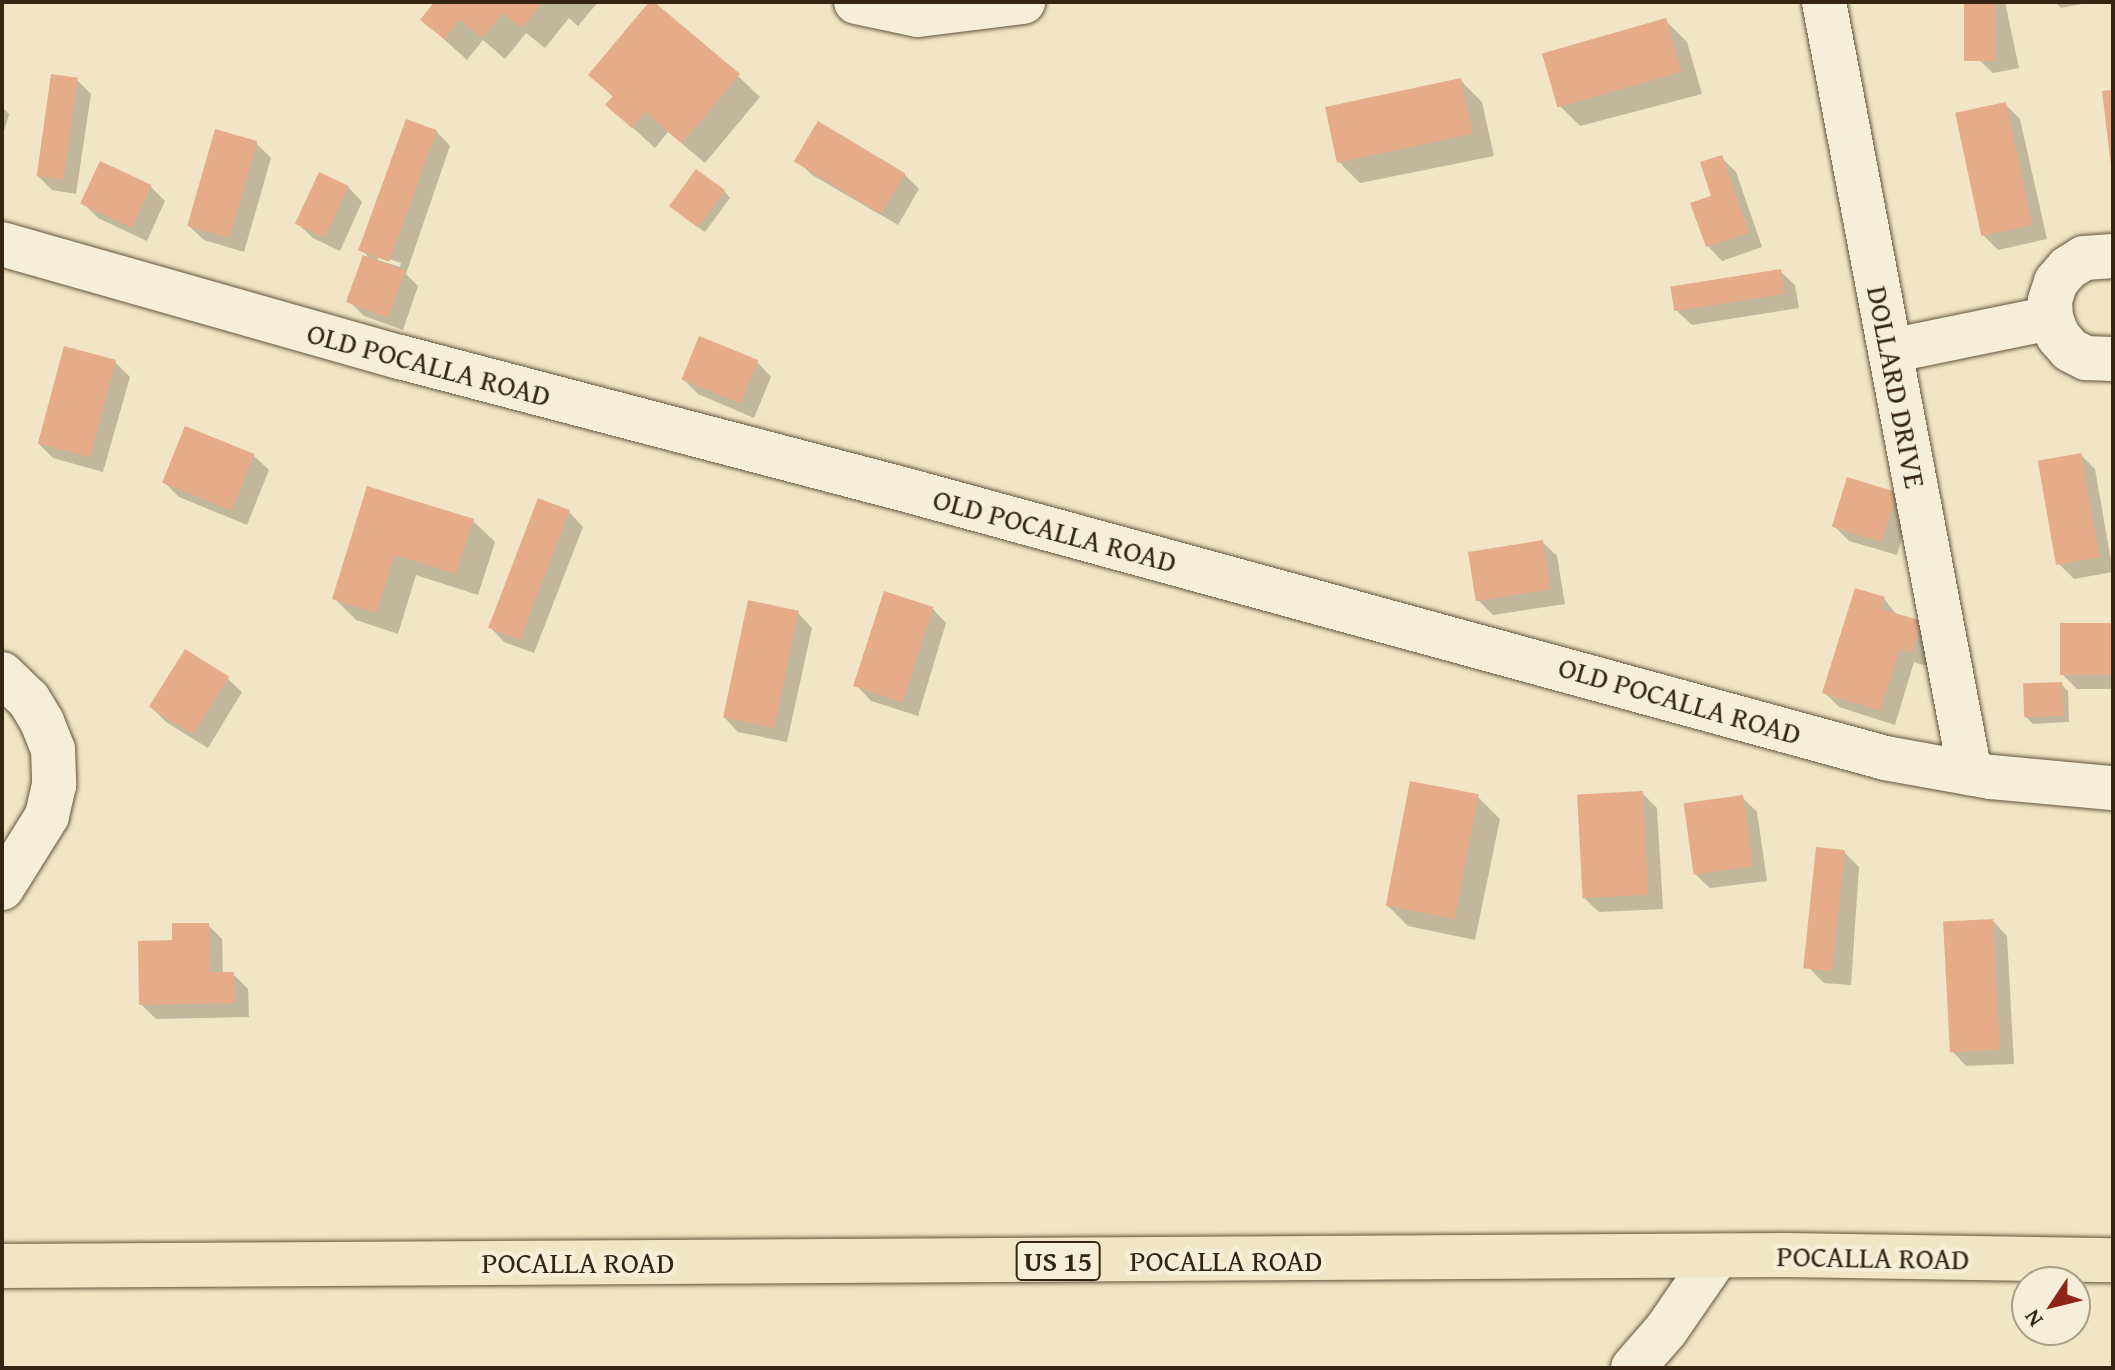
<!DOCTYPE html>
<style>
body{margin:0}
#map{position:relative;width:2115px;height:1370px;overflow:hidden;background:#f2e5c5;font-family:"Gentium Book Plus",serif}
div>[style]{position:absolute}
[style*='--x']{left:calc(var(--x)*1px);top:calc(var(--y)*1px);width:calc(var(--w)*1px);rotate:calc(var(--a)*1deg)}
.shadow>*{inset:0;background:#0003}
.building>*{inset:0;background:#e6ac89;transform-origin:0 0}
.roads{filter:drop-shadow(0 0 2px #65543f) drop-shadow(0 0 2px #65543f)}
.minor>*{height:44px;margin:-22px;padding:0 22px;transform-origin:22px;border-radius:22px;background:#f7eed9}
.major>*{height:44px;margin:-22px;padding:0 22px;transform-origin:22px;border-radius:22px;background:#f2e5c5}
span{translate:-50% -50%;white-space:nowrap;text-align:center;line-height:1.15;-webkit-text-stroke:8px #f7eed9;paint-order:stroke}
.shield-label span{padding:2px 6px;background:#f7eed9;border:2px solid;border-radius:6px;-webkit-text-stroke-width:0}
.shield-label{font-size:28px;color:#362412;font-weight:700}
.street-label{font-size:30px;color:#362412}
.frame{position:absolute;inset:0;border:4px solid #362412;pointer-events:none}
.north{position:absolute;left:2011px;top:1266px;width:80px;height:80px;box-sizing:border-box;background:#f7eed9;border:2px solid #aa9d89;border-radius:50%;rotate:235deg;font-size:22px;font-weight:700;line-height:32px;text-align:center;color:#362412}
.north::after{content:'';display:block;margin:auto;width:28px;height:36px;background:#8f2418;clip-path:polygon(50% 0,100% 100%,50% 72%,0 100%)}
</style>
<div id="map">
<div class="shadow">
<div style="clip-path:polygon(437px 2px,487px 2px,492px 7px,496px 2px,598px 2px,578px 26px,569px 18px,545px 48px,526px 33px,505px 59px,483px 40px,467px 60px,423px 20px)"></div>
<div style="clip-path:polygon(1966px 2px,2005px 2px,2019px 68px,1993px 73px,1978px 59px)"></div>
<div style="clip-path:polygon(2055px 2px,2093px 2px,2061px 8px)"></div>
<div style="clip-path:polygon(1665px 20px,1687px 42px,1702px 94px,1580px 126px,1558px 104px)"></div>
<div style="clip-path:polygon(591px 75px,738px 76px,760px 97px,705px 163px,668px 132px,655px 148px,608px 105px,614px 98px)"></div>
<div style="clip-path:polygon(77px 80px,91px 94px,76px 194px,52px 190px,37px 175px)"></div>
<div style="clip-path:polygon(1460px 80px,1482px 102px,1494px 156px,1360px 183px,1338px 161px)"></div>
<div style="clip-path:polygon(2005px 104px,2020px 119px,2047px 239px,1998px 250px,1983px 235px)"></div>
<div style="clip-path:polygon(2px 107px,9px 114px,2px 138px)"></div>
<div style="clip-path:polygon(evenodd,436px 131px,450px 146px,406px 274px,418px 286px,403px 330px,364px 316px,349px 301px,372px 261px,363px 251px,436px 131px,378px 255px,401px 263px,400px 267px,378px 260px,378px 255px)"></div>
<div style="clip-path:polygon(256px 143px,271px 158px,244px 252px,204px 240px,189px 226px)"></div>
<div style="clip-path:polygon(1721px 157px,1736px 172px,1762px 247px,1722px 261px,1708px 246px)"></div>
<div style="clip-path:polygon(797px 160px,905px 175px,919px 189px,898px 225px,812px 175px)"></div>
<div style="clip-path:polygon(150px 186px,165px 201px,147px 241px,98px 218px,83px 203px)"></div>
<div style="clip-path:polygon(348px 187px,362px 202px,340px 251px,313px 238px,298px 224px)"></div>
<div style="clip-path:polygon(724px 191px,730px 198px,705px 232px,679px 213px)"></div>
<div style="clip-path:polygon(1780px 271px,1795px 285px,1799px 308px,1692px 325px,1677px 311px)"></div>
<div style="clip-path:polygon(115px 362px,130px 377px,103px 472px,53px 458px,38px 443px)"></div>
<div style="clip-path:polygon(757px 362px,771px 377px,754px 418px,698px 394px,683px 379px)"></div>
<div style="clip-path:polygon(2081px 455px,2095px 469px,2113px 572px,2074px 579px,2059px 564px)"></div>
<div style="clip-path:polygon(254px 456px,269px 470px,247px 525px,179px 497px,165px 483px)"></div>
<div style="clip-path:polygon(368px 488px,473px 521px,495px 542px,478px 595px,416px 575px,398px 634px,356px 620px,334px 598px)"></div>
<div style="clip-path:polygon(1896px 494px,1910px 508px,1897px 555px,1849px 541px,1834px 526px)"></div>
<div style="clip-path:polygon(569px 512px,583px 527px,534px 653px,504px 642px,490px 627px)"></div>
<div style="clip-path:polygon(1542px 542px,1557px 556px,1565px 604px,1493px 615px,1478px 600px)"></div>
<div style="clip-path:polygon(1884px 599px,1898px 616px,1921px 623px,1935px 638px,1927px 666px,1914px 662px,1895px 725px,1839px 707px,1825px 693px)"></div>
<div style="clip-path:polygon(932px 608px,946px 623px,918px 716px,871px 701px,857px 686px)"></div>
<div style="clip-path:polygon(798px 613px,812px 628px,787px 742px,738px 732px,724px 717px)"></div>
<div style="clip-path:polygon(2113px 625px,2113px 689px,2077px 689px,2062px 674px)"></div>
<div style="clip-path:polygon(227px 678px,242px 692px,208px 748px,166px 722px,151px 707px)"></div>
<div style="clip-path:polygon(2061px 684px,2068px 691px,2069px 722px,2033px 724px,2026px 717px)"></div>
<div style="clip-path:polygon(1642px 793px,1657px 808px,1663px 909px,1599px 912px,1584px 898px)"></div>
<div style="clip-path:polygon(1478px 797px,1500px 819px,1475px 940px,1408px 926px,1386px 904px)"></div>
<div style="clip-path:polygon(1742px 797px,1757px 812px,1767px 881px,1710px 888px,1695px 874px)"></div>
<div style="clip-path:polygon(1844px 852px,1859px 867px,1851px 985px,1824px 983px,1809px 968px)"></div>
<div style="clip-path:polygon(1993px 921px,2007px 936px,2014px 1064px,1966px 1066px,1952px 1051px)"></div>
<div style="clip-path:polygon(208px 925px,222px 939px,223px 974px,233px 974px,248px 989px,249px 1017px,156px 1019px,141px 1004px,174px 942px)"></div>
</div>
<div class="building">
<div style="clip-path:polygon(434px 2px,492px 4px,543px 2px,522px 28px,503px 13px,482px 38px,460px 20px,444px 39px,420px 20px)"></div>
<div style="clip-path:polygon(649px 2px,654px 2px,740px 74px,682px 143px,645px 112px,632px 128px,605px 105px,613px 96px,588px 75px)"></div>
<div style="left:1964px;top:2px;width:31px;height:59px"></div>
<div style="left:1666px;top:18px;width:56px;height:129px;rotate:74deg"></div>
<div style="left:51px;top:74px;width:27px;height:103px;rotate:8deg"></div>
<div style="left:1461px;top:78px;width:57px;height:139px;rotate:78deg"></div>
<div style="clip-path:polygon(2113px 90px,2113px 166px,2111px 166px,2102px 91px)"></div>
<div style="left:2006px;top:102px;width:126px;height:52px;rotate:78deg"></div>
<div style="left:406px;top:119px;width:33px;height:140px;rotate:20deg"></div>
<div style="left:818px;top:121px;width:102px;height:47px;rotate:31deg"></div>
<div style="left:215px;top:129px;width:44px;height:101px;rotate:16deg"></div>
<div style="clip-path:polygon(1722px 155px,1749px 233px,1706px 247px,1690px 203px,1711px 196px,1700px 162px)"></div>
<div style="left:100px;top:161px;width:57px;height:47px;rotate:25deg"></div>
<div style="left:696px;top:169px;width:36px;height:46px;rotate:36deg"></div>
<div style="left:319px;top:172px;width:33px;height:57px;rotate:25deg"></div>
<div style="left:363px;top:255px;width:45px;height:50px;rotate:20deg"></div>
<div style="left:1781px;top:269px;width:25px;height:112px;rotate:81deg"></div>
<div style="left:699px;top:336px;width:64px;height:47px;rotate:22deg"></div>
<div style="left:64px;top:346px;width:54px;height:101px;rotate:15deg"></div>
<div style="left:185px;top:426px;width:75px;height:61px;rotate:22deg"></div>
<div style="left:2081px;top:453px;width:106px;height:44px;rotate:80deg"></div>
<div style="left:1847px;top:477px;width:52px;height:52px;rotate:17deg"></div>
<div style="clip-path:polygon(367px 486px,474px 519px,456px 574px,395px 555px,376px 613px,332px 599px)"></div>
<div style="left:538px;top:498px;width:34px;height:139px;rotate:21deg"></div>
<div style="left:1543px;top:540px;width:50px;height:76px;rotate:81deg"></div>
<div style="clip-path:polygon(1855px 588px,1885px 597px,1881px 609px,1922px 621px,1912px 653px,1900px 649px,1880px 711px,1822px 693px)"></div>
<div style="left:884px;top:591px;width:52px;height:100px;rotate:18deg"></div>
<div style="left:748px;top:600px;width:52px;height:120px;rotate:12deg"></div>
<div style="left:2060px;top:623px;width:53px;height:52px"></div>
<div style="left:185px;top:649px;width:52px;height:68px;rotate:32deg"></div>
<div style="left:2062px;top:682px;width:34px;height:39px;rotate:88deg"></div>
<div style="left:1410px;top:781px;width:70px;height:127px;rotate:11deg"></div>
<div style="left:1643px;top:791px;width:104px;height:66px;rotate:87deg"></div>
<div style="left:1743px;top:795px;width:72px;height:60px;rotate:82deg"></div>
<div style="left:1816px;top:847px;width:29px;height:122px;rotate:6deg"></div>
<div style="left:1993px;top:919px;width:131px;height:50px;rotate:87deg"></div>
<div style="clip-path:polygon(172px 923px,209px 923px,210px 972px,234px 972px,235px 1003px,139px 1005px,138px 941px,172px 940px)"></div>
</div>
<div class="roads">
<div class="minor">
<div style="--x:856;--y:2;--w:63;--a:11.8"></div>
<div style="--x:918;--y:15;--w:106;--a:-7.1"></div>
<div style="--x:1824;--y:2;--w:785;--a:79.28"></div>
<div style="--x:2;--y:244;--w:414;--a:15.9"></div>
<div style="--x:400;--y:357;--w:527;--a:14.72"></div>
<div style="--x:910;--y:491;--w:1011;--a:15.31"></div>
<div style="--x:1885;--y:758;--w:108;--a:10.2"></div>
<div style="--x:1991;--y:777;--w:122;--a:5.2"></div>
<div style="--x:2113;--y:256;--w:29;--a:176"></div>
<div style="--x:2084;--y:258;--w:19;--a:148"></div>
<div style="--x:2068;--y:268;--w:18;--a:131"></div>
<div style="--x:2056;--y:282;--w:19;--a:108"></div>
<div style="--x:2050;--y:300;--w:18;--a:87"></div>
<div style="--x:2051;--y:318;--w:19;--a:69"></div>
<div style="--x:2058;--y:336;--w:18;--a:49"></div>
<div style="--x:2070;--y:350;--w:18;--a:27"></div>
<div style="--x:2086;--y:358;--w:27;--a:2"></div>
<div style="--x:1890;--y:351;--w:164;--a:-11.6"></div>
<div style="--x:2;--y:674;--w:37;--a:44"></div>
<div style="--x:29;--y:700;--w:26;--a:59"></div>
<div style="--x:42;--y:722;--w:29;--a:68"></div>
<div style="--x:53;--y:749;--w:36;--a:88"></div>
<div style="--x:54;--y:785;--w:32;--a:103"></div>
<div style="--x:47;--y:816;--w:85;--a:122"></div>
<div style="--x:1633;--y:1368;--w:50;--a:-49"></div>
<div style="--x:1666;--y:1330;--w:90;--a:-55.4"></div>
</div>
<div class="major">
<div style="--x:2;--y:1266;--w:1783;--a:-0.35"></div>
<div style="--x:1785;--y:1255;--w:328;--a:0.9"></div>
</div>
</div>
<div class="shield-label">
<span style="left:1058px;top:1261px">US 15</span>
</div>
<div class="street-label">
<span style="left:429px;top:364px;rotate:15deg">OLD POCALLA ROAD</span>
<span style="left:1897px;top:387px;rotate:79deg">DOLLARD DRIVE</span>
<span style="left:1055px;top:530px;rotate:15deg">OLD POCALLA ROAD</span>
<span style="left:1680px;top:700px;rotate:16deg">OLD POCALLA ROAD</span>
<span style="left:1873px;top:1257px;rotate:1deg">POCALLA ROAD</span>
<span style="left:1226px;top:1260px">POCALLA ROAD</span>
<span style="left:578px;top:1262px">POCALLA ROAD</span>
</div>
<div class="frame"></div>
<div class="north">N</div>
</div>
